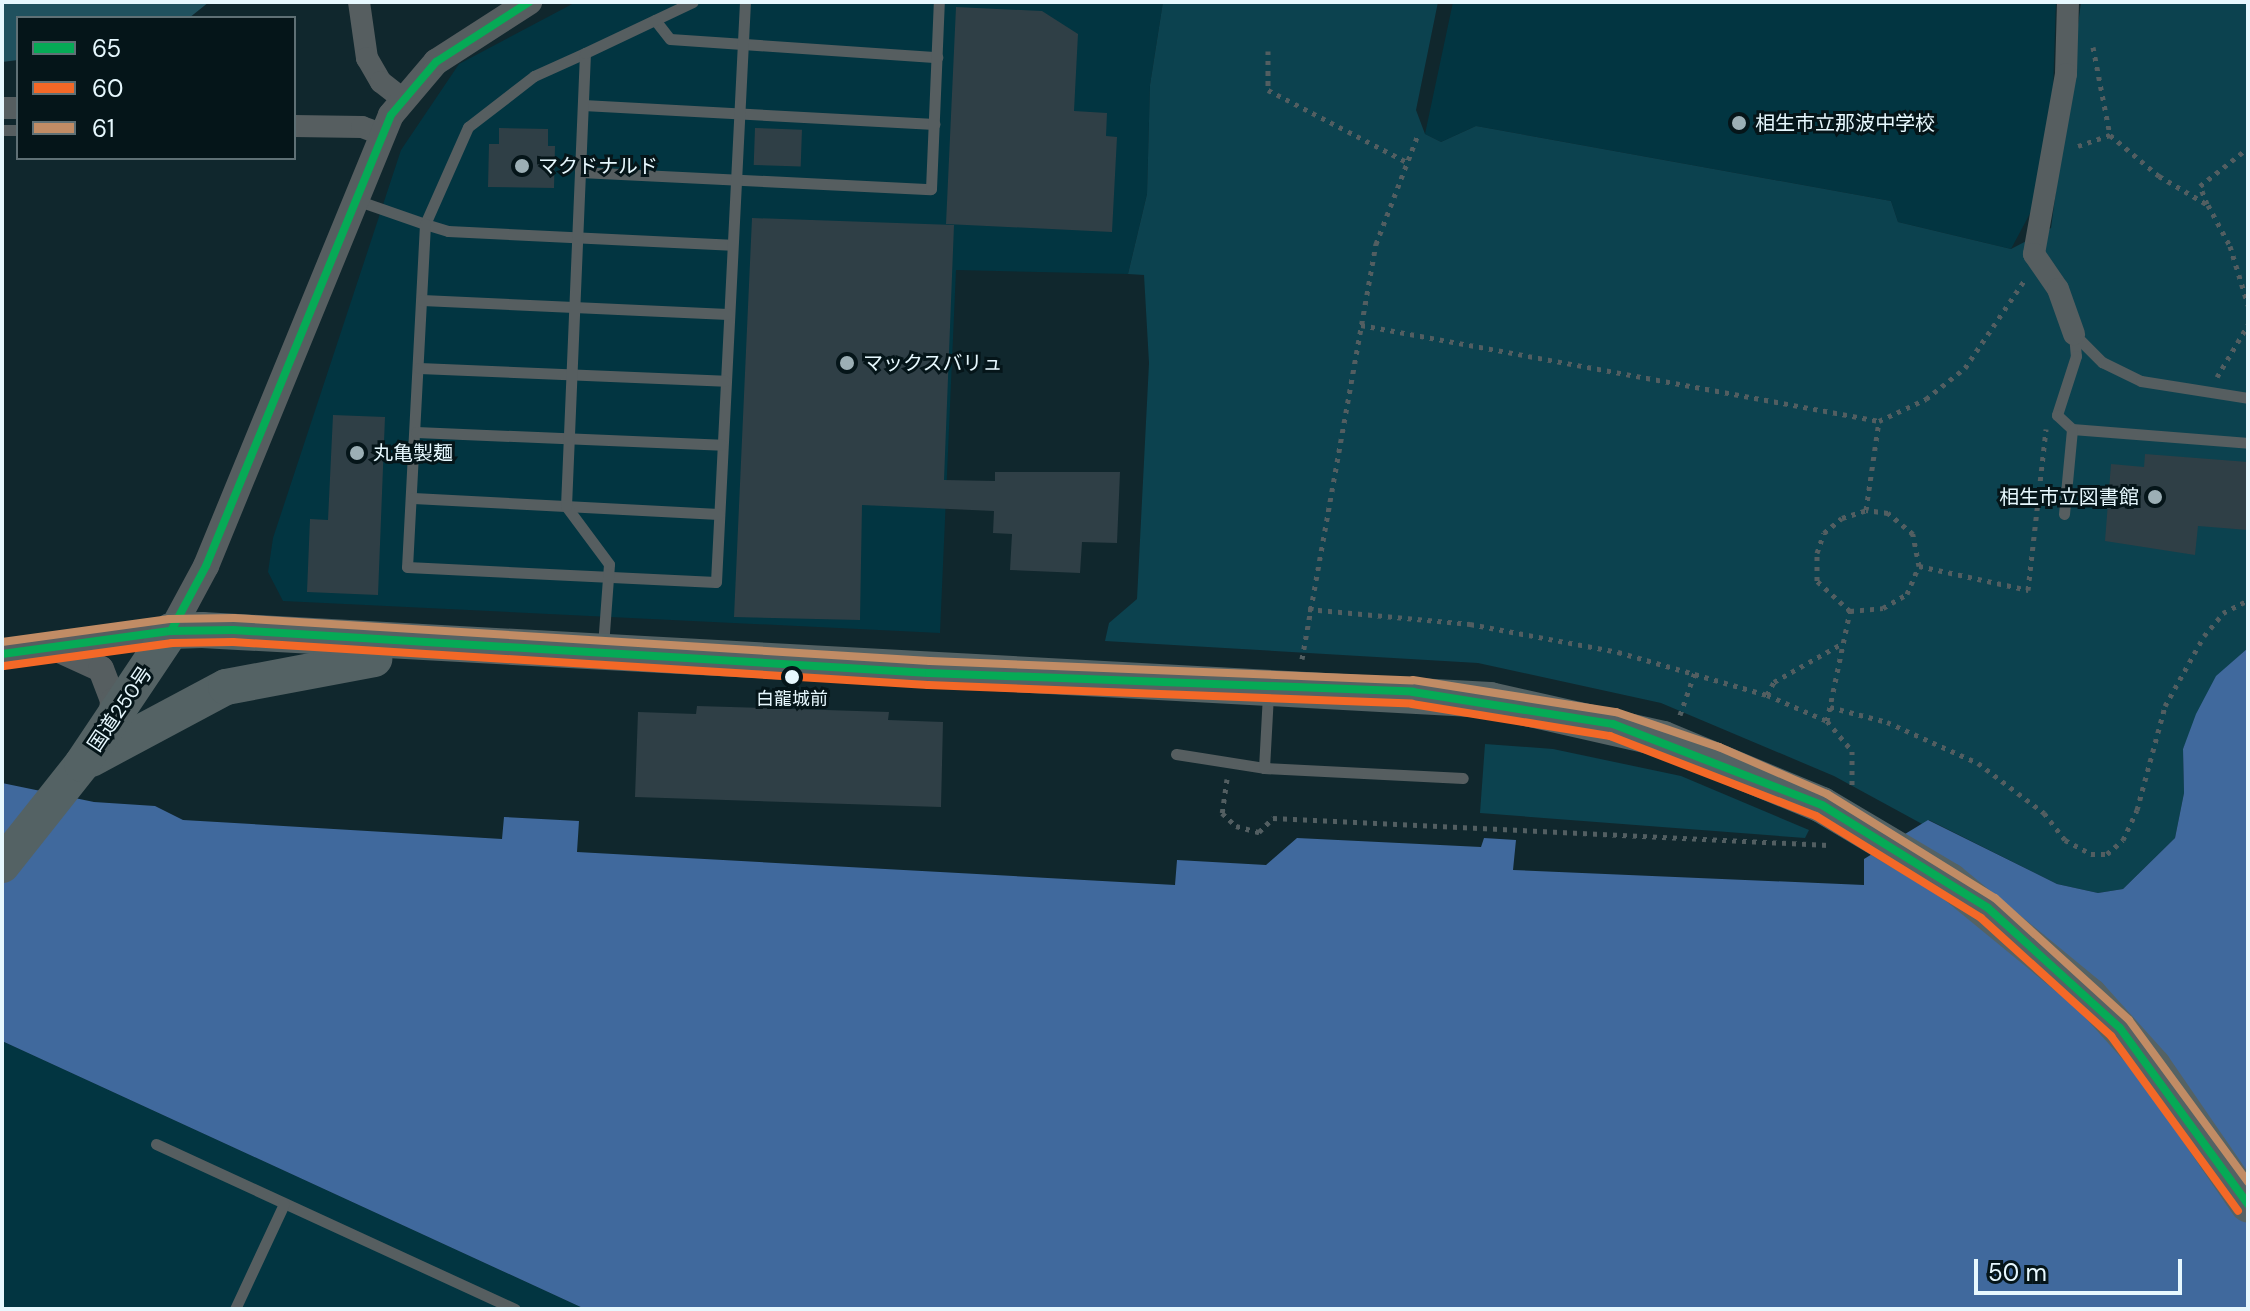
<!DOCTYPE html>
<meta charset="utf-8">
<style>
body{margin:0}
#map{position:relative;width:2250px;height:1311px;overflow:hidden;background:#10272d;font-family:"DM Sans","Noto Sans JP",sans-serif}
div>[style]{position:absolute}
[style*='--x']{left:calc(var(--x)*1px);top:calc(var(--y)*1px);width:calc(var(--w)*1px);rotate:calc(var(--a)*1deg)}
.built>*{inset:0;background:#023541}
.green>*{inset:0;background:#0c424f}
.forest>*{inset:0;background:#20515e}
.water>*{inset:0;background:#40699d}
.building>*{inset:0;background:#2f3f46;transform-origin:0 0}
.path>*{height:5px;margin-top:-2.5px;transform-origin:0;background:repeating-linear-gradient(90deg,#525e61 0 4px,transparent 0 10px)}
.service>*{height:11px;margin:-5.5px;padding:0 5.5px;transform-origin:5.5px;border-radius:5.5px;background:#565e60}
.minor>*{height:22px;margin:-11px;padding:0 11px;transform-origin:11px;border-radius:11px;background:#565e60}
.tertiary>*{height:26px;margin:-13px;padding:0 13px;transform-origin:13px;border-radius:13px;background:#565e60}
.trunk>*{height:36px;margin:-18px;padding:0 18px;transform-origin:18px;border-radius:18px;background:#546264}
.trunk-bridge>*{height:36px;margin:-18px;padding:0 18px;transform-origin:18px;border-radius:18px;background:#546264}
.bus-1>*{height:8px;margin:-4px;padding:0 4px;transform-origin:4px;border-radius:4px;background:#06aa56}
.bus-2>*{height:8px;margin:-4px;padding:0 4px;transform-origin:4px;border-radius:4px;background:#f36827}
.bus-3>*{height:8px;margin:-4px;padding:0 4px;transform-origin:4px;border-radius:4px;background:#c18c65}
.dots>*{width:22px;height:22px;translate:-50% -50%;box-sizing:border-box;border:4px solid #051519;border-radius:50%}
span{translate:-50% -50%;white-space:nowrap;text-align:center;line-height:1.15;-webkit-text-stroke:6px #051519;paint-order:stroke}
.bus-label{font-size:18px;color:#e7f8fe}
.poi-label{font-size:20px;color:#e7f8fe}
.left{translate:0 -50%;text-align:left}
.right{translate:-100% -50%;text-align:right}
.street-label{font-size:20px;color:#e7f8fe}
.frame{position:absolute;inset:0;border:4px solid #e7f8fe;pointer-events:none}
.legend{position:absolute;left:16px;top:16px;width:280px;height:144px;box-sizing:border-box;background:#051519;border:2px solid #5f7075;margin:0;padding:10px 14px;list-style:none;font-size:24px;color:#e7f8fe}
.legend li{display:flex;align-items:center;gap:16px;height:40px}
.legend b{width:40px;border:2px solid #5f7075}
.scale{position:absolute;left:1974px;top:1259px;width:208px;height:36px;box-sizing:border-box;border:4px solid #e7f8fe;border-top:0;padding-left:10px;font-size:24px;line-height:28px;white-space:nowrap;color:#e7f8fe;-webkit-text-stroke:6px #051519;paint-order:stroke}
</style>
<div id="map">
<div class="built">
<div style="clip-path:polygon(576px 2px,1163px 2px,1150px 85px,1147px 194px,1128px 274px,956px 270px,940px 633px,283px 601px,268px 572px,273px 538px,401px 150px,459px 64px)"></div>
<div style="clip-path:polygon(1453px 2px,2056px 2px,2052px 120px,2035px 204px,2011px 249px,1898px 222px,1891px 201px,1476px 126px,1441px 142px,1425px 134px)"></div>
<div style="clip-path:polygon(2px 1041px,585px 1309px,2px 1309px)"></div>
</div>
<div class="green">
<div style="clip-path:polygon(1163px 2px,1438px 2px,1416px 110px,1425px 134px,1441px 142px,1476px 126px,1891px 201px,1898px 222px,2011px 249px,2051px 228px,2081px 2px,2248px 2px,2248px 648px,2216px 677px,2183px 749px,2184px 793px,2175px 838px,2123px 889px,2098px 893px,2057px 884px,1929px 820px,1924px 825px,1834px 776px,1661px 703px,1478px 663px,1105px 641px,1109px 623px,1137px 599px,1149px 363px,1144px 275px,1128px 274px,1147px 194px,1150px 85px)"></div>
<div style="clip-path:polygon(1485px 744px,1553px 749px,1681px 776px,1809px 830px,1805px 838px,1480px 813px)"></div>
</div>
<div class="forest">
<div style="clip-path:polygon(2px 2px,209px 2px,189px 18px,18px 18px,18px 60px,2px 62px)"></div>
</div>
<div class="water">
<div style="clip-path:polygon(2248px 648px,2248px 1309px,585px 1309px,2px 1041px,2px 783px,94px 802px,155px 806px,183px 820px,502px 839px,504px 817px,579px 821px,577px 852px,1175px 885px,1177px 860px,1266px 865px,1297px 838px,1481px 847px,1484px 838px,1516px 840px,1513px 870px,1864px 885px,1864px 859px,1928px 820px,2057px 884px,2098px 893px,2123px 889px,2175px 838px,2184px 793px,2183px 749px,2196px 714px,2216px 676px)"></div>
</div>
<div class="building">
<div style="clip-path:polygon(956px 7px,1042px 11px,1078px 34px,1074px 111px,1107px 113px,1106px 136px,1117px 137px,1112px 232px,946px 224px)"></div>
<div style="clip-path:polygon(499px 128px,548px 129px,548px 146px,555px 146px,554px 188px,488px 187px,489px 144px,499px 144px)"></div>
<div style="left:755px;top:128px;width:47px;height:37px;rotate:2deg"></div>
<div style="clip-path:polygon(752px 218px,954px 225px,944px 480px,995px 481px,995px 472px,1120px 472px,1117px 543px,1082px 542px,1080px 573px,1010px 570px,1012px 534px,993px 533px,994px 511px,862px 505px,860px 620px,734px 617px)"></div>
<div style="clip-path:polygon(333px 415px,385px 417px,378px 595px,307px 592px,310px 519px,328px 520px)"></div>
<div style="clip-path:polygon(2145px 454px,2248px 462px,2248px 530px,2198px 526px,2195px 555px,2105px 541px,2111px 464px,2144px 467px)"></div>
<div style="clip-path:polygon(697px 706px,889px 712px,888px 720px,943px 722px,941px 807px,635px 797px,638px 712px,696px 714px)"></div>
</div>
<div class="path">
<div style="--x:2093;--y:47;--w:90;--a:79.1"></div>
<div style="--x:2110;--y:135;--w:64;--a:39.9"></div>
<div style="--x:2159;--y:176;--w:57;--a:30.6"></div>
<div style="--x:2208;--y:205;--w:47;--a:61.8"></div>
<div style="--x:2230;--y:246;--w:62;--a:73"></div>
<div style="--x:1268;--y:51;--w:39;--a:90"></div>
<div style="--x:1268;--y:90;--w:159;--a:27.4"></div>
<div style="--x:2078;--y:146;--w:34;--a:-19"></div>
<div style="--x:2207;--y:204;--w:19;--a:-111"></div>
<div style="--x:2200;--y:186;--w:61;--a:-38.4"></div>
<div style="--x:1361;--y:325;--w:527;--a:10.5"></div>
<div style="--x:1879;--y:421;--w:52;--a:-25.1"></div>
<div style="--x:1926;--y:399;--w:50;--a:-38.5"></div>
<div style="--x:1965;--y:368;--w:105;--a:-55.9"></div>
<div style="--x:2217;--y:377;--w:61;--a:-59.2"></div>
<div style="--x:1919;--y:566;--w:112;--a:12.4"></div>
<div style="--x:2028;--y:590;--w:162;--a:-83.6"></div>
<div style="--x:1308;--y:609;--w:163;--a:5.3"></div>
<div style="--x:1470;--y:624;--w:151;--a:10.7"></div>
<div style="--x:1618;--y:652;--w:155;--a:16.1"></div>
<div style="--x:1767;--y:695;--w:65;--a:23.4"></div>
<div style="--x:1827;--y:721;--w:39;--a:50"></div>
<div style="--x:1852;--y:751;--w:38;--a:90"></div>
<div style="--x:1850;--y:611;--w:33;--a:-5"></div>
<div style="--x:1883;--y:608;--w:28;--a:-30"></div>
<div style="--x:1907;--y:594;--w:30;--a:-67"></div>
<div style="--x:1919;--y:566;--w:33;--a:-101"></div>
<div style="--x:1913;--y:534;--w:33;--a:-140"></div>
<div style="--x:1888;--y:513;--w:22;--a:-172"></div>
<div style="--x:1302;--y:659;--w:422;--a:-79.9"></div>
<div style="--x:1376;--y:244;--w:115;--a:-69"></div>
<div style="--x:1767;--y:695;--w:15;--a:-62"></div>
<div style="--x:1774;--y:682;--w:79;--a:-29.5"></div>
<div style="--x:1830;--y:707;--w:59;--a:14.7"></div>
<div style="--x:1887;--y:722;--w:100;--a:24.3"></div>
<div style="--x:1978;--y:763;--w:83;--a:37.1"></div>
<div style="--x:2044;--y:813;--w:34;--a:52"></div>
<div style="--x:2065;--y:840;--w:30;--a:28"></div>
<div style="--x:2091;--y:854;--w:16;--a:0"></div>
<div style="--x:2107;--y:854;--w:21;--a:-41"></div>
<div style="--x:2123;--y:840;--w:33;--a:-65"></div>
<div style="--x:2137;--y:810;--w:108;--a:-74.9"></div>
<div style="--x:2165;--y:706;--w:80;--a:-60.9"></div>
<div style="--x:2204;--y:636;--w:30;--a:-50"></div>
<div style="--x:2223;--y:613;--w:28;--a:-27"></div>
<div style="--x:1680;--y:715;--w:46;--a:-70.8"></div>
<div style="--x:1827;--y:721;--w:112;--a:-78.2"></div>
<div style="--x:1850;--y:611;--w:45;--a:-137.7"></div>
<div style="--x:1817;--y:581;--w:28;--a:-90"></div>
<div style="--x:1817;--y:553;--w:21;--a:-71"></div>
<div style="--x:1824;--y:533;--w:23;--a:-40"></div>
<div style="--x:1842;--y:518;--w:25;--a:-18"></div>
<div style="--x:1866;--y:510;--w:90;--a:-81.7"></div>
<div style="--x:1227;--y:779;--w:34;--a:98"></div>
<div style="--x:1222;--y:813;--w:19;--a:43"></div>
<div style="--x:1236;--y:826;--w:24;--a:15"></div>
<div style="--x:1259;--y:832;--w:20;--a:-45"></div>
<div style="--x:1273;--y:818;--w:556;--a:2.79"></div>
</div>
<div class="service">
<div style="--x:655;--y:20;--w:24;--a:52"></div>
<div style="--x:670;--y:39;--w:268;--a:3.9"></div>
<div style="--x:585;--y:53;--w:56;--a:155.7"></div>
<div style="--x:534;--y:76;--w:83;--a:142.3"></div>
<div style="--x:468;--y:127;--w:106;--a:113.9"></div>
<div style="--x:425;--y:224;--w:24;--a:17"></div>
<div style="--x:448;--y:231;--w:283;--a:2.8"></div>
<div style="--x:583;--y:105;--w:352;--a:3.1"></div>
<div style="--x:2;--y:130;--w:16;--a:0"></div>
<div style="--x:580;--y:172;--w:351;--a:2.8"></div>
<div style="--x:931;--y:189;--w:187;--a:-87.6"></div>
<div style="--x:356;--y:200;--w:73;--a:19.2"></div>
<div style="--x:425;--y:224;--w:343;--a:93"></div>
<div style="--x:407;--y:567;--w:309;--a:2.8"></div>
<div style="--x:716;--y:582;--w:581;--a:-87.14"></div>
<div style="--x:422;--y:300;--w:306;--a:2.6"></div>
<div style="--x:2074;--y:334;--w:22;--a:85"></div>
<div style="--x:2076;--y:356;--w:62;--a:107.9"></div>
<div style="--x:2057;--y:415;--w:21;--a:43"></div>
<div style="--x:2072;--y:429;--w:177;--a:4.5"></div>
<div style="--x:2074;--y:334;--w:40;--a:45"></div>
<div style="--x:2102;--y:362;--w:43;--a:26"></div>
<div style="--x:2141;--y:381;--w:108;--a:9"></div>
<div style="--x:419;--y:368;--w:306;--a:2.4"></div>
<div style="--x:416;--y:432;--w:306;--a:2.4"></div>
<div style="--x:413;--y:498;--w:306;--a:3"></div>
<div style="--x:2064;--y:514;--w:85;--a:-84.6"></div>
<div style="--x:603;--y:646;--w:82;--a:-85.8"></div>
<div style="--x:609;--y:564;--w:72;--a:-126.6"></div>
<div style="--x:566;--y:506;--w:453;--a:-87.6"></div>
<div style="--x:585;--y:53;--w:119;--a:-25.3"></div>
<div style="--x:1176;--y:754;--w:89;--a:9"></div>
<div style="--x:1264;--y:768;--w:199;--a:2.9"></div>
<div style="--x:1264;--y:768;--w:75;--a:-86.9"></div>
<div style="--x:156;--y:1144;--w:395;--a:24.7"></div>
<div style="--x:235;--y:1309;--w:116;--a:-65"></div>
</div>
<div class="minor">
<div style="--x:359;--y:2;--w:57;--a:81.9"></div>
<div style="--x:367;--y:58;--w:28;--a:60"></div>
<div style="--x:381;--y:82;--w:28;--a:38"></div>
<div style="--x:2068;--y:2;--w:72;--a:91.6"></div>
<div style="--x:2066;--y:74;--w:183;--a:100.1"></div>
<div style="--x:2034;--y:254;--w:42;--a:55.6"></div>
<div style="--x:2058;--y:289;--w:48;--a:70.4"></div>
<div style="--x:2;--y:108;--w:16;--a:0"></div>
<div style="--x:294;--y:126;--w:68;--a:0.8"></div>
<div style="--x:362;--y:127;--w:20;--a:20"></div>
</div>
<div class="tertiary">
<div style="--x:57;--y:649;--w:48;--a:24.4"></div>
<div style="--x:101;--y:669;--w:34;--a:69"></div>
<div style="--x:113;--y:701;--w:20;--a:96"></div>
<div style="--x:2;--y:654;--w:171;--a:-7.8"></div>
<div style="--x:171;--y:631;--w:74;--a:-61.7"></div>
<div style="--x:206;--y:566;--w:487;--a:-67.7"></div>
<div style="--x:391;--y:115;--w:70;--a:-49.7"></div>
<div style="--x:436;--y:62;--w:111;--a:-32.8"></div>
</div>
<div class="trunk">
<div style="--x:91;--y:759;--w:153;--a:-28.1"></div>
<div style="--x:226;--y:687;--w:151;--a:-10.7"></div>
<div style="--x:2;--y:865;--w:129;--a:-51.6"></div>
<div style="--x:82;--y:764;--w:160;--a:-56.2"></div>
<div style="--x:171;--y:631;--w:31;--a:-2"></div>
<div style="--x:202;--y:630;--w:1290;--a:3.11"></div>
<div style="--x:1490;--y:700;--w:177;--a:12.7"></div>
<div style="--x:1663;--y:739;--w:172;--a:22.5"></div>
</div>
<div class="trunk-bridge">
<div style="--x:1822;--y:805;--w:149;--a:30.7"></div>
<div style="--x:1950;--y:881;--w:181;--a:39.4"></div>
<div style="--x:2090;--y:996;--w:94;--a:48"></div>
<div style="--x:2153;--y:1066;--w:168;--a:55.5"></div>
</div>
<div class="bus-1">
<div style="--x:171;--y:631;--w:74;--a:-61.7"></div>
<div style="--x:206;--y:566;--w:487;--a:-67.7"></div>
<div style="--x:391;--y:115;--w:70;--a:-49.7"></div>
<div style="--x:436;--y:62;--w:111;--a:-32.8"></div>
<div style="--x:2;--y:654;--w:171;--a:-7.8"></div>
<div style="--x:171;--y:631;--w:62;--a:-0.9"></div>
<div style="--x:233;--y:630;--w:697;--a:3.54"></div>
<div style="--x:929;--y:673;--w:484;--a:2.2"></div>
<div style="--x:1413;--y:692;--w:203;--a:9.1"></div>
<div style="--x:1613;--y:724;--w:224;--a:21.2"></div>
<div style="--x:1822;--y:805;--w:195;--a:31.8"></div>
<div style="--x:1988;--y:908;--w:178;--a:42.3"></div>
<div style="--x:2120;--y:1028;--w:218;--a:54"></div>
</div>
<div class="bus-2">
<div style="--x:4;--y:666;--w:170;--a:-7.8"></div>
<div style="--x:172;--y:643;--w:61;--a:-0.9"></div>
<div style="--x:233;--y:642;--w:696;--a:3.54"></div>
<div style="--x:928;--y:685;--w:484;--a:2.2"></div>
<div style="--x:1412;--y:704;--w:201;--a:9.2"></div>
<div style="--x:1610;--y:736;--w:221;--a:21.2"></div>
<div style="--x:1816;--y:816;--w:194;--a:31.7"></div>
<div style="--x:1981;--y:918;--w:176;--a:42.2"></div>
<div style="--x:2111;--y:1036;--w:216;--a:54"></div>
</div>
<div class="bus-3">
<div style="--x:2;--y:642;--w:169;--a:-7.8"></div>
<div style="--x:169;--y:619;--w:65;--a:-0.9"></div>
<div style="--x:234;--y:618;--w:697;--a:3.54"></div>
<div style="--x:930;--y:661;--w:483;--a:2.3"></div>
<div style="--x:1413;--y:680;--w:206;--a:9"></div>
<div style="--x:1616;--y:712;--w:109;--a:18.8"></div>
<div style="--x:1719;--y:747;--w:118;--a:23.5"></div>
<div style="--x:1827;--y:794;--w:198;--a:31.8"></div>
<div style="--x:1995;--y:898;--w:181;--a:42.3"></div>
<div style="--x:2129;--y:1020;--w:201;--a:53.7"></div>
</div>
<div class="dots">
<div style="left:1739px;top:123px;background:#9cafb5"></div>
<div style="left:522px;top:166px;background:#9cafb5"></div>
<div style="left:847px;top:363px;background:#9cafb5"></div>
<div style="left:357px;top:453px;background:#9cafb5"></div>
<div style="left:2155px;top:497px;background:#9cafb5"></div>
<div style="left:792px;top:677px;background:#e7f8fe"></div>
</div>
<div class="bus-label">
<span style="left:792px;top:699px">白龍城前</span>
</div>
<div class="poi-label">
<span class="left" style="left:1755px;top:123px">相生市立那波中学校</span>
<span class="left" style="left:538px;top:166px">マクドナルド</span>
<span class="left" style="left:863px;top:363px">マックスバリュ</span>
<span class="left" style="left:373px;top:453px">丸亀製麺</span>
<span class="right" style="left:2139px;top:497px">相生市立図書館</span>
</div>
<div class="street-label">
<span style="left:120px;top:709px;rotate:-56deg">国道250号</span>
</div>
<div class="frame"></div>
<ul class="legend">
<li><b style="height:10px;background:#06aa56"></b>65</li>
<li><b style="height:10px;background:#f36827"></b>60</li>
<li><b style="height:10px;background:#c18c65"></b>61</li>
</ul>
<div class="scale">50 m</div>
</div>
